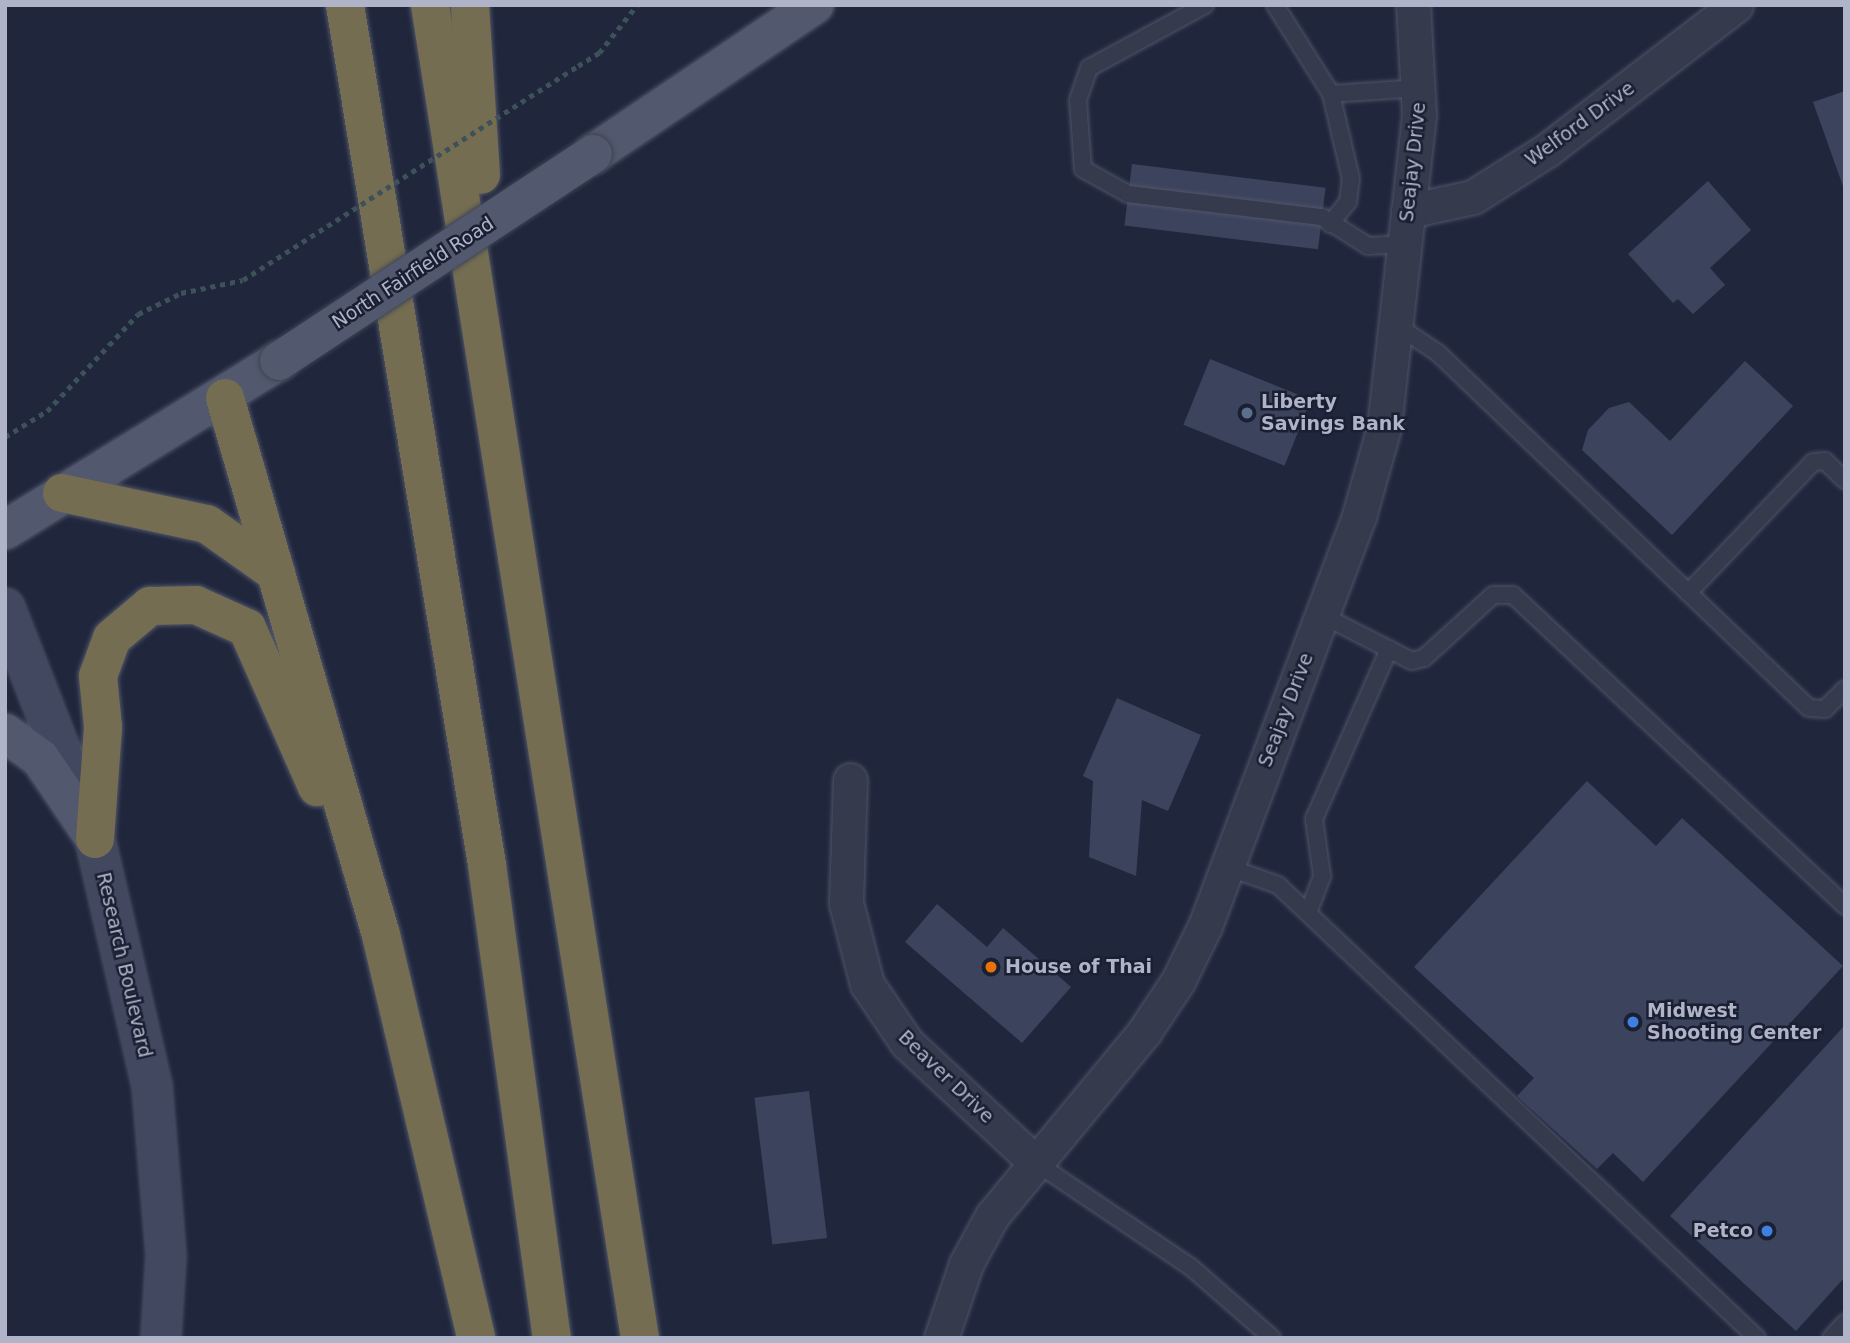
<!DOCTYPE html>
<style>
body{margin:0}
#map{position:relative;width:1850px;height:1343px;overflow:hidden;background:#20273d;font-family:"DejaVu Sans",sans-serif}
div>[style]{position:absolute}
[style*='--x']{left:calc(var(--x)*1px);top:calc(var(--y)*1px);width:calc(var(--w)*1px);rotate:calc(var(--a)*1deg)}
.building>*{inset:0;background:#3c435d;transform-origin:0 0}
.path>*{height:4.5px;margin-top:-2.25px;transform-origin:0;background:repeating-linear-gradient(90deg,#3d5158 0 5px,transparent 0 10px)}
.roads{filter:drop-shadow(0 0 2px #505468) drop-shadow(0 0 2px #505468)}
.lane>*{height:16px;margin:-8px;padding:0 8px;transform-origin:8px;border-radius:8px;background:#353a4d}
.street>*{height:33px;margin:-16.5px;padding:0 16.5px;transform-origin:16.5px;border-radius:16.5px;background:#353a4d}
.secondary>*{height:38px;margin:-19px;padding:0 19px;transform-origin:19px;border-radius:19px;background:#424860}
.primary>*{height:38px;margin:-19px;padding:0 19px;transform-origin:19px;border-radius:19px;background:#52586d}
.highway>*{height:38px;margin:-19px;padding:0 19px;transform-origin:19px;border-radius:19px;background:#746d51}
.path-bridge>*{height:4.5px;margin-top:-2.25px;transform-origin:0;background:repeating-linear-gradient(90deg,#3d5158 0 5px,transparent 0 10px)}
.bridges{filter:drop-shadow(0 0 2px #3e4356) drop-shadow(0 0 2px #3e4356)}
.primary-bridge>*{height:38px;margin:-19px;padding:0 19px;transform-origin:19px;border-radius:19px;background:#52586d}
.dots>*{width:19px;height:19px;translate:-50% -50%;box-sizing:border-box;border:4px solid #1a1f32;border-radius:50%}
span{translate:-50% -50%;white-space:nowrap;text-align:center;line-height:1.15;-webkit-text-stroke:5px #1a1f32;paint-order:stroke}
.street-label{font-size:19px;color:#b0b4c9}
.poi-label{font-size:19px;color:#b0b4c9;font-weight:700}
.left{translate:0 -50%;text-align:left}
.right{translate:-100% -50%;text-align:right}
.frame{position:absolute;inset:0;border:7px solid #b0b4c9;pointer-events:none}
</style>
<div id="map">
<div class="building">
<div style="clip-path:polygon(1845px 91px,1845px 189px,1844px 189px,1813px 102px)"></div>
<div style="left:1132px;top:164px;width:195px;height:62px;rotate:7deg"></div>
<div style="clip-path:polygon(1708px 181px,1751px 230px,1710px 268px,1725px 285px,1693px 314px,1678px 299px,1673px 303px,1628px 254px)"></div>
<div style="left:1210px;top:359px;width:109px;height:71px;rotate:22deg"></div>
<div style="clip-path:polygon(1745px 361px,1793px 406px,1672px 535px,1582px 450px,1588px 430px,1609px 408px,1629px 402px,1670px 441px)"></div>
<div style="clip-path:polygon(1117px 698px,1201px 735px,1168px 811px,1142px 800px,1136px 876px,1089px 857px,1093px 781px,1083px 776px)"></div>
<div style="clip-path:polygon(1587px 781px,1656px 846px,1682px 818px,1843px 966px,1643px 1182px,1613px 1153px,1597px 1169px,1517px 1096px,1534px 1078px,1414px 967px)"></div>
<div style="clip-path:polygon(937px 904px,987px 947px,1003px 928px,1071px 987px,1022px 1043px,905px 942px)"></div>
<div style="clip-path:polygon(1845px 1025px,1845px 1277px,1796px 1331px,1670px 1216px)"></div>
<div style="left:809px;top:1091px;width:148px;height:55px;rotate:83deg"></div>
</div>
<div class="path">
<div style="--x:578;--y:66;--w:25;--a:-32"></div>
<div style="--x:599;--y:53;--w:61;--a:-51.6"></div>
<div style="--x:5;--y:437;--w:49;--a:-31.8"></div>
<div style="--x:47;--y:411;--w:133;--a:-46.8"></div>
<div style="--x:138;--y:314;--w:48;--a:-26"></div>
<div style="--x:181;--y:293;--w:63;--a:-11.8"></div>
</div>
<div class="roads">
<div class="lane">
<div style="--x:1205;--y:5;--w:132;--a:151.5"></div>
<div style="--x:1089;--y:68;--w:34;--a:109"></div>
<div style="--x:1078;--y:100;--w:69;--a:85.9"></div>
<div style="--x:1083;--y:169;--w:51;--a:29.1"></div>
<div style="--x:1128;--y:194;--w:195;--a:6.8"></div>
<div style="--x:1322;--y:217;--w:54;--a:32.2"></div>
<div style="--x:1368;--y:246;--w:37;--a:-3"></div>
<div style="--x:1275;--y:5;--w:105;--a:57.8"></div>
<div style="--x:1331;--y:94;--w:89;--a:-3.9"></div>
<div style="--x:1330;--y:224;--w:28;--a:-51"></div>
<div style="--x:1348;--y:202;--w:23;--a:-83"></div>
<div style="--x:1351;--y:179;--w:87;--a:-103.2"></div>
<div style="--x:1395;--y:324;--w:52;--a:34"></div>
<div style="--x:1438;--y:353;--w:513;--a:43.74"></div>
<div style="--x:1809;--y:708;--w:16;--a:4"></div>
<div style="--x:1825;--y:709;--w:28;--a:-45"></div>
<div style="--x:1688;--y:593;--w:181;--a:-46.3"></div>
<div style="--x:1813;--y:462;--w:12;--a:-5"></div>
<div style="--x:1825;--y:461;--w:28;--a:44"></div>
<div style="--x:1322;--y:615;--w:101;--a:27.1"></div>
<div style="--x:1412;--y:661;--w:12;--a:-14"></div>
<div style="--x:1424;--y:658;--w:93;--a:-42.4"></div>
<div style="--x:1493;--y:595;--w:20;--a:0"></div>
<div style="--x:1513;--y:595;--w:455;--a:43.1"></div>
<div style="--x:1227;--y:867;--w:54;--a:19.4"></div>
<div style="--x:1278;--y:885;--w:659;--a:43.4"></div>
<div style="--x:1308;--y:913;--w:40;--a:-69"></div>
<div style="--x:1322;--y:876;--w:58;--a:-98"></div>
<div style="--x:1314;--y:819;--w:186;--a:-66.2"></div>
<div style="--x:1035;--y:1162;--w:189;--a:34"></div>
<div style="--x:1192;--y:1268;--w:106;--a:41.2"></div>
<div style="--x:1831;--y:1338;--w:21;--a:-47"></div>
</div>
<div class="street">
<div style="--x:1408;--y:211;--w:66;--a:-12.2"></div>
<div style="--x:1473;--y:197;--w:88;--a:-32.4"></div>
<div style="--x:1547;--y:150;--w:238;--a:-37.5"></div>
<div style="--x:850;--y:780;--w:123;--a:91.9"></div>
<div style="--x:846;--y:903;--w:84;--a:75.5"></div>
<div style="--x:867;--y:984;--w:71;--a:55.9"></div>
<div style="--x:907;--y:1043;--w:172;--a:42.9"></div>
<div style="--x:941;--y:1338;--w:78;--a:-71.3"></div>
<div style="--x:966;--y:1264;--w:55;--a:-61.6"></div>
<div style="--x:992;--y:1216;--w:239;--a:-50.4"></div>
<div style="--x:1144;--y:1032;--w:61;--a:-56.3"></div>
<div style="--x:1178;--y:981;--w:61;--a:-63.9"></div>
<div style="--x:1205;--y:926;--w:438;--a:-69.4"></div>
<div style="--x:1359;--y:516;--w:92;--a:-74.3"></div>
<div style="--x:1384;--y:427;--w:314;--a:-83.6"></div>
<div style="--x:1419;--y:115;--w:110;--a:-93.1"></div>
</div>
<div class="secondary">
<div style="--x:5;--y:608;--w:248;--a:68.7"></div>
<div style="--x:95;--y:839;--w:253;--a:77"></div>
<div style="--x:152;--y:1085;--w:172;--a:85.3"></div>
<div style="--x:166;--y:1256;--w:82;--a:93.5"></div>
</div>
<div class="primary">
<div style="--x:593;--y:154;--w:267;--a:-34"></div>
<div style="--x:5;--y:530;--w:322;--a:-31.7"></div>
<div style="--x:5;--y:733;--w:43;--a:35.5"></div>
<div style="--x:40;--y:758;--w:98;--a:55.8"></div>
</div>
<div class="highway">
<div style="--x:345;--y:5;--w:872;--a:80.62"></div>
<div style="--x:487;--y:865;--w:477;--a:82.2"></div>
<div style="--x:430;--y:5;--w:1349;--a:81.05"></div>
<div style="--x:470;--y:5;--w:170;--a:86.3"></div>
<div style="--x:225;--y:398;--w:559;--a:73.8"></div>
<div style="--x:381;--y:935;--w:414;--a:76.7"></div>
<div style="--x:62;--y:493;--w:148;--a:12.1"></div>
<div style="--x:207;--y:524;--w:85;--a:35.4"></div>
<div style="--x:95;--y:839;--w:112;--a:-85.9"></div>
<div style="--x:103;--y:727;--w:51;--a:-95.6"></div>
<div style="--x:98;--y:676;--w:40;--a:-69.8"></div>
<div style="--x:112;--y:638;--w:50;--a:-40.1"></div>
<div style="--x:150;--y:606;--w:46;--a:-1.2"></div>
<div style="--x:196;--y:605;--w:56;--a:24.3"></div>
<div style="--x:247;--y:628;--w:174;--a:66.2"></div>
</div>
</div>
<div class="path-bridge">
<div style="--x:243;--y:280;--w:398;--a:-32.6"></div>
</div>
<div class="bridges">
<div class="primary-bridge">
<div style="--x:279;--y:361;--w:376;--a:-33.4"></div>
</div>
</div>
<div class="dots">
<div style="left:1247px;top:413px;background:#5c6f8a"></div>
<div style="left:991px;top:967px;background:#e8710a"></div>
<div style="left:1633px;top:1022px;background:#3f7fe0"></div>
<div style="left:1767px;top:1231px;background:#3f7fe0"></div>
</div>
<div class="street-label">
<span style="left:1580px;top:124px;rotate:-36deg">Welford Drive</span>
<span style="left:1413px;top:162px;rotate:-84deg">Seajay Drive</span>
<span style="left:413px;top:273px;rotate:-33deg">North Fairfield Road</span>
<span style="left:1286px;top:710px;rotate:-69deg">Seajay Drive</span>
<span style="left:124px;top:965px;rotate:77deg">Research Boulevard</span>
<span style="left:946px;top:1077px;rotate:44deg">Beaver Drive</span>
</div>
<div class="poi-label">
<span class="left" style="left:1261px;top:413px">Liberty<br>Savings Bank</span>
<span class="left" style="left:1005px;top:967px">House of Thai</span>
<span class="left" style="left:1647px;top:1022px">Midwest<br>Shooting Center</span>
<span class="right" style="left:1753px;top:1231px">Petco</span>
</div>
<div class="frame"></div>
</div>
